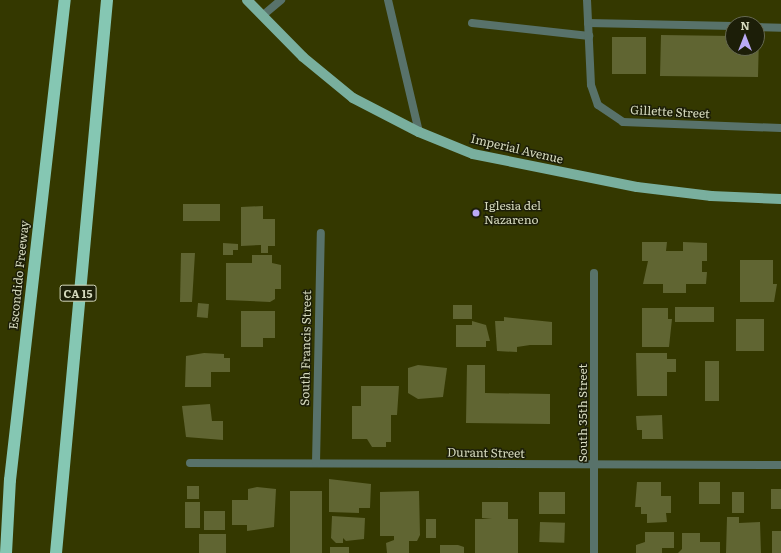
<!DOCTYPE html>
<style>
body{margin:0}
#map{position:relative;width:781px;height:553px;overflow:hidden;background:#343800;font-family:Literata,serif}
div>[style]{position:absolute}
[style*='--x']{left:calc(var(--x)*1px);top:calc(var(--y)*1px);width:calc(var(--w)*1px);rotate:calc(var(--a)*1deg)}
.building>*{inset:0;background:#606532;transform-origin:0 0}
.lane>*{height:8px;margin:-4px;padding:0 4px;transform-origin:4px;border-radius:4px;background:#58726a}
.street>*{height:8px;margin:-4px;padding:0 4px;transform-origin:4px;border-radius:4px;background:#58726a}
.primary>*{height:10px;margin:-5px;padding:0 5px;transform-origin:5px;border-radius:5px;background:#79af9e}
.highway>*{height:12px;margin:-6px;padding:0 6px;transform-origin:6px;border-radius:6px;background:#85c7b3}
.dots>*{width:11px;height:11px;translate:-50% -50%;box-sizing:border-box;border:2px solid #1c1e08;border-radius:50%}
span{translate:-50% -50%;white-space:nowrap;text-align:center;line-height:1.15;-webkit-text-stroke:3px #1c1e08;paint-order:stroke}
.shield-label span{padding:1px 3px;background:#1c1e08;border:1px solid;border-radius:3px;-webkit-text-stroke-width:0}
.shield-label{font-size:11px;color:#d6dabe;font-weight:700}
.street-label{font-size:12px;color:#d6dabe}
.poi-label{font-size:12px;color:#d6dabe}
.left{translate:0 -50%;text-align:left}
.north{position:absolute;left:725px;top:16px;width:40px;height:40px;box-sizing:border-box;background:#1c1e08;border:1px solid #666951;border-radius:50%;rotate:0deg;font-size:11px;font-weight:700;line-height:16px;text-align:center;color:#d6dabe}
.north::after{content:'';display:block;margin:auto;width:14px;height:18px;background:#baaaf6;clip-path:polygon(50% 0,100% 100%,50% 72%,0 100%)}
</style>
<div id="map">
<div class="building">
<div style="clip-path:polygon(661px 35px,733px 36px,733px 48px,757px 48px,759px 36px,758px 77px,660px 76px)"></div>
<div style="left:612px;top:37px;width:34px;height:37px"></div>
<div style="left:183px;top:204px;width:37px;height:17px"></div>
<div style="clip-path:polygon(263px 206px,263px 219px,275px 219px,275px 246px,268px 246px,268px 253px,261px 253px,261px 245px,241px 246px,241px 207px)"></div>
<div style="clip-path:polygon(642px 242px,667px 242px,666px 251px,683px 251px,683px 242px,707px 243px,707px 261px,702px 261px,702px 272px,707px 272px,706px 284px,686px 284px,686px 293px,663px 293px,663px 284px,643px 284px,648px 261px,642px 261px)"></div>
<div style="clip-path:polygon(223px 243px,238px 244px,238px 250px,233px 250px,233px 255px,223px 255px)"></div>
<div style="clip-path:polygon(181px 253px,195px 253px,192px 302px,180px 302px)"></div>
<div style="clip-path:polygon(252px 255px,272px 255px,272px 263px,281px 265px,281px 289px,275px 289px,275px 299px,270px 302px,226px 300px,226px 263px,252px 263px)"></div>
<div style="clip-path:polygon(740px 260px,773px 260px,773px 284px,777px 284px,774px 302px,740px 302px)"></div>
<div style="left:198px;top:303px;width:11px;height:14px;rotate:5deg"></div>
<div style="left:453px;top:305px;width:19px;height:14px"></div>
<div style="left:714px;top:307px;width:15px;height:39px;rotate:90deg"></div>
<div style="clip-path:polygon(642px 308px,668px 308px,668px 319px,672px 319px,669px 347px,642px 347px)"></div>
<div style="clip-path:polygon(241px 311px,275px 311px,275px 338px,263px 338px,263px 347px,241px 347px)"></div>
<div style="clip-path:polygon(504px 317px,552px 322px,552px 345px,530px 345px,517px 347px,517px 352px,497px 351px,495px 321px,504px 321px)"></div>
<div style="left:736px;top:319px;width:28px;height:32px"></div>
<div style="clip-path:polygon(472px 321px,486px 325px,490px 341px,486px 341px,486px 347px,456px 347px,456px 325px,472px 325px)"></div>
<div style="clip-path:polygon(204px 353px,224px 354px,224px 358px,230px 358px,230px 372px,211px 372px,211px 387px,185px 387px,186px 356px)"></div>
<div style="clip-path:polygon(636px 353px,667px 353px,667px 359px,676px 359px,676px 372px,667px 372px,667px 396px,637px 396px)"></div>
<div style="left:705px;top:361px;width:14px;height:40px"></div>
<div style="clip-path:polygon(418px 365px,447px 368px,443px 397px,418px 399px,408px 393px,408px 368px)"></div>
<div style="clip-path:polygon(467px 365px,485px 365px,485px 393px,550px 394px,550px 424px,466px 423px)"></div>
<div style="clip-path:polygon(361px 386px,399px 386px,397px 415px,391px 415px,391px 442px,386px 442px,386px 447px,372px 447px,367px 439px,352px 439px,352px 406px,361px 406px)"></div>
<div style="clip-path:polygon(210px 404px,212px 421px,223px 421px,223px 440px,186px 437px,182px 406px)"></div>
<div style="clip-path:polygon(662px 415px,663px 439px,642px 439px,642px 430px,637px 430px,636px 416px)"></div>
<div style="clip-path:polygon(329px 479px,371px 484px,370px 508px,359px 508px,359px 513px,329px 512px)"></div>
<div style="clip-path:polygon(637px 482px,661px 482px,661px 496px,671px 496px,671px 513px,666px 513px,667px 522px,647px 523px,647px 514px,641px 514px,641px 507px,635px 507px)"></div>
<div style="left:699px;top:482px;width:21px;height:22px"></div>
<div style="left:187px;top:486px;width:12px;height:13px"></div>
<div style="clip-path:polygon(257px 487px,276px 489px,274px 527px,247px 531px,247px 525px,232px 525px,232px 500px,248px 500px,248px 489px)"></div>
<div style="left:771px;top:489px;width:10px;height:20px"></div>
<div style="left:290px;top:491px;width:32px;height:62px"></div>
<div style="clip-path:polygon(419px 491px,420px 535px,417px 541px,409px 541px,409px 553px,387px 553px,386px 543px,394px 540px,394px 536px,380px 536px,380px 492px)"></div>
<div style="left:565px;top:492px;width:22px;height:26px;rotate:90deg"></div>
<div style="left:732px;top:492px;width:12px;height:21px"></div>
<div style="left:185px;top:502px;width:15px;height:26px"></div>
<div style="clip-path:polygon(482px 502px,508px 502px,508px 519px,518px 519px,518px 553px,475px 553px,475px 519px,492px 519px,482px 518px)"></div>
<div style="left:204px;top:511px;width:21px;height:19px"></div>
<div style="clip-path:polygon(332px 516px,365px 518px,364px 539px,346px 541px,343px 538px,343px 543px,336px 543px,331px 538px)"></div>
<div style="clip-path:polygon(727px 517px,739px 517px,739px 523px,760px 522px,761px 553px,726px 553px)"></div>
<div style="left:426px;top:519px;width:10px;height:19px"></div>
<div style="left:540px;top:522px;width:25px;height:20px;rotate:2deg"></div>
<div style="left:772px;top:531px;width:9px;height:22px"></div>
<div style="clip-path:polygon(645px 532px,674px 532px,674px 548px,662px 548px,662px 553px,636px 553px,636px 545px,645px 542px)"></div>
<div style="clip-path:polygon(682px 533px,700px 533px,700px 542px,720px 542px,720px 553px,678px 553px,682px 549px)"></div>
<div style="left:199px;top:534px;width:27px;height:19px"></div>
<div style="clip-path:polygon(440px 545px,458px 545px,464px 547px,464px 553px,440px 553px)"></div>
<div style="left:330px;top:547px;width:19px;height:6px"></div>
</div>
<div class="lane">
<div style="--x:472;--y:23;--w:118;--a:6.3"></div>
<div style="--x:588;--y:23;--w:145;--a:1.2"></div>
<div style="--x:757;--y:27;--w:24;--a:2"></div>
</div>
<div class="street">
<div style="--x:388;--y:0;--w:136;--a:76.8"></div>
<div style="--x:587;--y:0;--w:85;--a:87.3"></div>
<div style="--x:591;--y:85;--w:21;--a:71"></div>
<div style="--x:598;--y:105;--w:30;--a:34"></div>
<div style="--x:623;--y:122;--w:158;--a:2.2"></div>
<div style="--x:262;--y:16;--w:25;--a:-40"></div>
<div style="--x:190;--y:463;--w:591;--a:0.19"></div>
<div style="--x:316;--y:463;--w:230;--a:-88.8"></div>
<div style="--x:594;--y:553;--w:280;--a:-90"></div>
</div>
<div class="primary">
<div style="--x:247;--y:0;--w:80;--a:45.5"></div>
<div style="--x:303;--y:57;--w:65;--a:39.4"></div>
<div style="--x:353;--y:98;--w:74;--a:27.3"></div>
<div style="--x:419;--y:132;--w:58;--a:22.2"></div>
<div style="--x:473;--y:154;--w:167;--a:11.4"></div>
<div style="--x:637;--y:187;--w:75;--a:6.9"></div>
<div style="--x:711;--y:196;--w:70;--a:2.5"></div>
</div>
<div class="highway">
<div style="--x:6;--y:553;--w:73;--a:-86.9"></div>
<div style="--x:10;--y:480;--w:483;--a:-83.5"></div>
<div style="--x:56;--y:553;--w:555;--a:-84.73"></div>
</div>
<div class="dots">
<div style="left:476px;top:213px;background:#baaaf6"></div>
</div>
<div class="shield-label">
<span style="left:78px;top:293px">CA 15</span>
</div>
<div class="street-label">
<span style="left:670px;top:112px;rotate:3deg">Gillette Street</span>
<span style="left:517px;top:149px;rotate:13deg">Imperial Avenue</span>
<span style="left:19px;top:275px;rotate:-84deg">Escondido Freeway</span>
<span style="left:306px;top:348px;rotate:-89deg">South Francis Street</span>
<span style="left:583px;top:413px;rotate:-90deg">South 35th Street</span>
<span style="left:486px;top:453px;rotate:1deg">Durant Street</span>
</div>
<div class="poi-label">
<span class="left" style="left:484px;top:213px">Iglesia del<br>Nazareno</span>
</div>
<div class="north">N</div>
</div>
